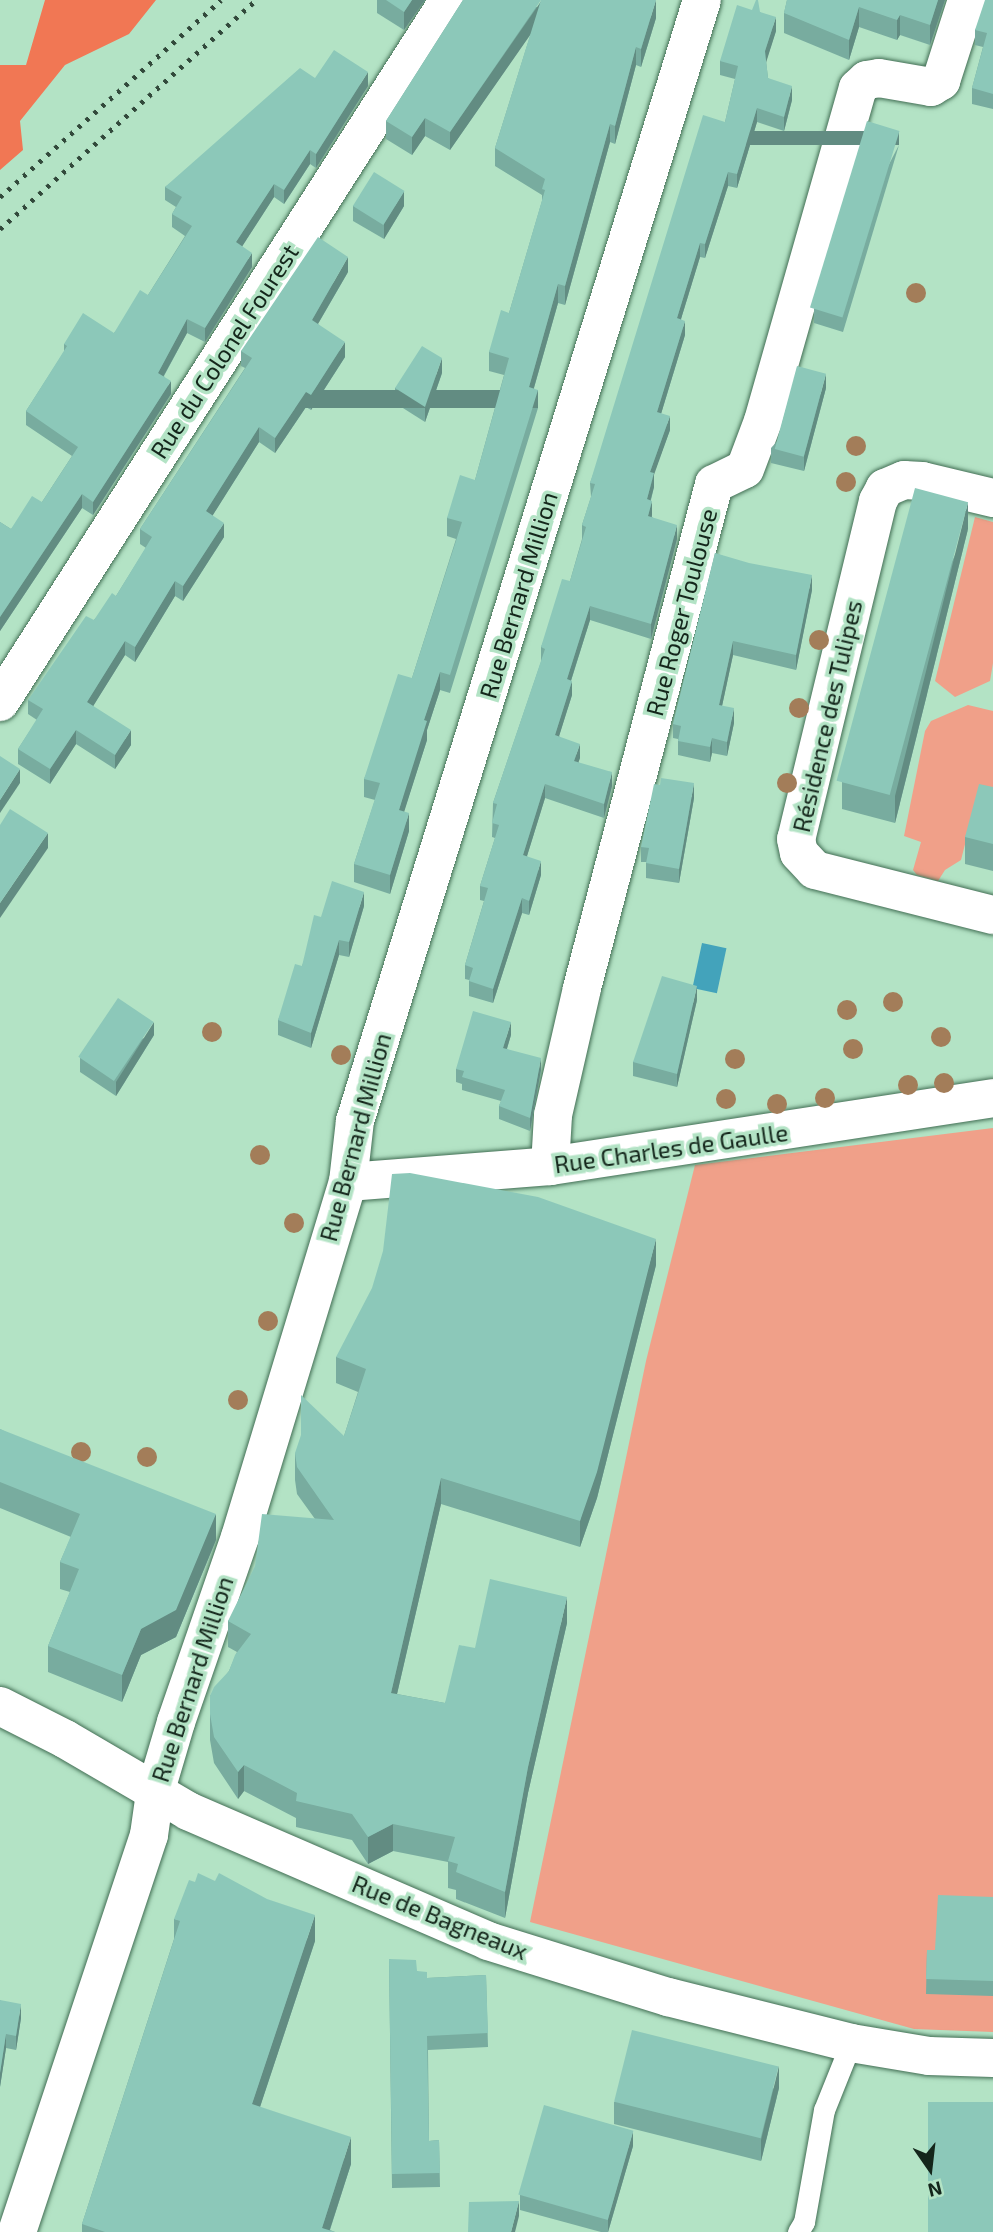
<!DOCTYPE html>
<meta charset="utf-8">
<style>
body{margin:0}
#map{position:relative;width:993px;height:2232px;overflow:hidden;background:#b3e3c5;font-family:"Exo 2",sans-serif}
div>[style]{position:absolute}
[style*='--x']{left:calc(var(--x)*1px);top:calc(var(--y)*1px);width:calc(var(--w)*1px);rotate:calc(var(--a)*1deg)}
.green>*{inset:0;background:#f0a089}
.forest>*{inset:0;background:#f17754}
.water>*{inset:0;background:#43a3bb;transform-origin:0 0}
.roads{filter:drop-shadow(0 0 2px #426e54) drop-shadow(0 0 2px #426e54)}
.service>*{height:21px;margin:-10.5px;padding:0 10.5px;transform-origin:10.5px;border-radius:10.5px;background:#fff}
.minor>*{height:38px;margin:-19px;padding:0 19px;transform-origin:19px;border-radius:19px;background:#fff}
.rail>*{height:5px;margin-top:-2.5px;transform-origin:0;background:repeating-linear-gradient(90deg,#32493b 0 3.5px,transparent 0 10.5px)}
.trees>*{width:20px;height:20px;margin:-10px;border-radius:50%;background:#a37d59}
.wall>*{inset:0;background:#78ac9f}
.shaded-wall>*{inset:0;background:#628c82;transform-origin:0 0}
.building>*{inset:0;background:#8cc8b9;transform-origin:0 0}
span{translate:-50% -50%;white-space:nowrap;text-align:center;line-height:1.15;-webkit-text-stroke:7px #b3e3c5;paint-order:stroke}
.street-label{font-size:24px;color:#14261b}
.north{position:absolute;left:895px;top:2134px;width:70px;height:70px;-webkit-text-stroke:5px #b3e3c5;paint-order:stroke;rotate:166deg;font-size:19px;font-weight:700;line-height:28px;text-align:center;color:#14261b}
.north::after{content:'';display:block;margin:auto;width:24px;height:32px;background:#14261b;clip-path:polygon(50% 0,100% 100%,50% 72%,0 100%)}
</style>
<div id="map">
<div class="green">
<div style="clip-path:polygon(975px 517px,993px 522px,993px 663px,990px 681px,955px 697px,935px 681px)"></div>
<div style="clip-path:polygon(968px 705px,993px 711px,993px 809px,975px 805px,961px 860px,945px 870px,938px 881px,917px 875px,913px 870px,921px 842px,904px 836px,925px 731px,931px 721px)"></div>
<div style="clip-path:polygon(993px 1128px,993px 2032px,914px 2029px,530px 1922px,646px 1361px,695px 1165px)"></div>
</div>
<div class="forest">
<div style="clip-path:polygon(45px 0,156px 0,129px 34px,65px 65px,20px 121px,23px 150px,0 170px,0 65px,26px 65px)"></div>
</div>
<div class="water">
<div style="left:702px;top:943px;width:25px;height:46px;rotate:12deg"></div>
</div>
<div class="roads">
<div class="service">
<div style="--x:798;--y:2232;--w:12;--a:-59"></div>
<div style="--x:804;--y:2222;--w:114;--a:-79.9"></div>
<div style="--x:824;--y:2110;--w:72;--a:-68.1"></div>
</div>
<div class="minor">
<div style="--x:993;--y:498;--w:73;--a:-166.5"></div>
<div style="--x:922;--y:481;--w:18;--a:-177"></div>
<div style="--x:904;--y:480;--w:21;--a:157"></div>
<div style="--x:885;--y:488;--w:15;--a:118"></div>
<div style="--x:878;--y:501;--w:348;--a:103.6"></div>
<div style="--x:796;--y:839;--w:14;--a:78"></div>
<div style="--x:799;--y:853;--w:23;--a:47"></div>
<div style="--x:815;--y:870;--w:184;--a:14.2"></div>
<div style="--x:0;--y:702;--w:833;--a:-57.4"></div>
<div style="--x:550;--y:1166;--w:51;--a:-86.6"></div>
<div style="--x:553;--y:1115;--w:130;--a:-77.1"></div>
<div style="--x:582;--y:988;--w:521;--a:-75.32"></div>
<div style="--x:714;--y:484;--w:34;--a:-26"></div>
<div style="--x:745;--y:469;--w:51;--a:-69.4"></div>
<div style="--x:763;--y:421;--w:346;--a:-74.1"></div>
<div style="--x:858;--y:88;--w:12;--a:-42"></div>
<div style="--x:867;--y:80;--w:12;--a:-9"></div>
<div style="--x:879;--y:78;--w:53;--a:9.8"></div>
<div style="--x:931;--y:87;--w:12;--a:-31"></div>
<div style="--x:941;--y:81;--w:85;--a:-72.2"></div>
<div style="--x:348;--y:1182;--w:203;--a:-4.5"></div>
<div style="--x:550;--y:1166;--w:448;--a:-8.7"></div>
<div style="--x:0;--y:1706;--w:73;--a:26.9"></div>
<div style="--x:65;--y:1739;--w:143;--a:30.3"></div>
<div style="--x:188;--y:1811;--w:327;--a:23.4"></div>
<div style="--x:488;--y:1941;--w:189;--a:17.3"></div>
<div style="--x:668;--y:1997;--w:189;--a:14.1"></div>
<div style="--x:851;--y:2043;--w:79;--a:9.5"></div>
<div style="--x:929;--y:2056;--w:64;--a:1.8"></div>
<div style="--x:17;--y:2232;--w:418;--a:-71.6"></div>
<div style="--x:149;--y:1835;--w:42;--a:-81.9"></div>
<div style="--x:155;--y:1793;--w:74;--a:-73.5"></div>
<div style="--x:176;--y:1722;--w:196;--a:-70.9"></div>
<div style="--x:240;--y:1537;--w:371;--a:-73.1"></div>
<div style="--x:348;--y:1182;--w:61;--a:-83.5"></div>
<div style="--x:355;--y:1121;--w:1173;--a:-72.8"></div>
</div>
</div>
<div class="rail">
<div style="--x:0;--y:197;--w:296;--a:-41.7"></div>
<div style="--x:0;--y:229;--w:343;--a:-41.8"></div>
</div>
<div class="trees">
<div style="left:916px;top:293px"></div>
<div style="left:856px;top:446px"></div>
<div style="left:846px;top:482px"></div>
<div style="left:819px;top:640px"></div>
<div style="left:799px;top:708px"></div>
<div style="left:787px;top:783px"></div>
<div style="left:893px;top:1002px"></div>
<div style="left:847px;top:1010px"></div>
<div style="left:212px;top:1032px"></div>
<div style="left:941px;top:1037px"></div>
<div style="left:853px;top:1049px"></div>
<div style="left:341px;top:1055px"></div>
<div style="left:735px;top:1059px"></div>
<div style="left:944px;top:1083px"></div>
<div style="left:908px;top:1085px"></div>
<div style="left:825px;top:1098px"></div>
<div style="left:726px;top:1099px"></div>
<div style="left:777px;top:1104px"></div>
<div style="left:260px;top:1155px"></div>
<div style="left:294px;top:1223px"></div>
<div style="left:268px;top:1321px"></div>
<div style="left:238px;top:1400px"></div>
<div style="left:81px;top:1452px"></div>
<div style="left:147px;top:1457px"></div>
</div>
<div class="wall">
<div style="clip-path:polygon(377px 0,425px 0,404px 30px,377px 13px)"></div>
<div style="clip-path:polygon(463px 0,656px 18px,641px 67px,636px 65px,615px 144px,610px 142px,565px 305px,558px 303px,534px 388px,538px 408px,450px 693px,440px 690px,427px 730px,427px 740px,404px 811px,409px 831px,390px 894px,354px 882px,354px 864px,375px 800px,364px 797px,364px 779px,412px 678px,456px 539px,447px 536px,447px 518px,475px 480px,504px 375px,489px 371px,489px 352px,509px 313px,542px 201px,542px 195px,495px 166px,495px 148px,531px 33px,450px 150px,425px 136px,412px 155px,386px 139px,386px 121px)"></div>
<div style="clip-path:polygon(787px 0,945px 0,930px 45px,900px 35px,897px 40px,859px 27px,849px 60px,784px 33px,784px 13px)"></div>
<div style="clip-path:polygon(993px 0,993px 109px,972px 104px,972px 88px,983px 47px,975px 45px,975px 30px)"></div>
<div style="clip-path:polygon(760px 12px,776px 31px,766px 61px,768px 78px,792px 100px,784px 131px,757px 122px,737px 188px,728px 186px,705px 258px,700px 257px,681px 319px,685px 335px,661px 414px,670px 430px,654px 473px,654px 487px,651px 500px,652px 517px,677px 539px,651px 639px,590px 620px,571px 681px,572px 695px,559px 736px,580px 758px,578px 762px,612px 786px,604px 818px,545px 798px,527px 856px,541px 875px,529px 915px,522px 913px,493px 1003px,469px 996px,469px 980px,465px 979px,465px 965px,484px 901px,480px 900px,480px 886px,495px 838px,492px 837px,493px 803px,541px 662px,541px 647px,570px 581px,582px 539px,582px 525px,591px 497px,590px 483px,725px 122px,735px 79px,720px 75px,720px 61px)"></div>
<div style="clip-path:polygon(315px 78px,368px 86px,316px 168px,310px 164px,284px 204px,274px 197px,242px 246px,252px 267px,205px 342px,187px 333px,164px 376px,171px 394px,93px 515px,82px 508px,0 631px,0 522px,11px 529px,42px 502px,72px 456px,26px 425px,26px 411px,64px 352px,64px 344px,114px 333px,148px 295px,185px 236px,172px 227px,172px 214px,176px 207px,165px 200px,165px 187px)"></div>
<div style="clip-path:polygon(899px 145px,843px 332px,814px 323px,814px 309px)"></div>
<div style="clip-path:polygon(353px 206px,404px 206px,384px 239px,353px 221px)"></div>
<div style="clip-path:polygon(348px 272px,318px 324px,345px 357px,311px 410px,306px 407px,275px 453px,259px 442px,212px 516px,224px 537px,183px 601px,175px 596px,135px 662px,125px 655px,93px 706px,131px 745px,115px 769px,76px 744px,50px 784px,18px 764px,18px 749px,37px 720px,28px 714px,28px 700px,94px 620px,116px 596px,146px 548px,140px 544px,140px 529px,245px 368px,241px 366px,241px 351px)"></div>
<div style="clip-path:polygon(442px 373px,425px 422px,395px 403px,395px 388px)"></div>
<div style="clip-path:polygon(826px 388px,804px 471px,771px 463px,771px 448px)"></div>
<div style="clip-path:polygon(968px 529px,895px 823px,842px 809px,842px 782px)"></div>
<div style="clip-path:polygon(715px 553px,812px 590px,796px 670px,733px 655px,722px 706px,734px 723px,727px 756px,712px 753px,710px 762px,678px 755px,678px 739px,673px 738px,673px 724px)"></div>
<div style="clip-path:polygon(660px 785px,694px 798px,679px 883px,646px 878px,646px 862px,641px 862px,641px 847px)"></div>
<div style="clip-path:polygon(993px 787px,993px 871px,965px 864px,965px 837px)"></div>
<div style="clip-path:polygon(364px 906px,349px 957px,339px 955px,311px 1048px,278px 1035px,278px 1020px,302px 966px,321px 917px)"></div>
<div style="clip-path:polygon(697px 1000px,677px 1087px,633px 1076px,633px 1062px)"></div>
<div style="clip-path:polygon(154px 1035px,116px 1096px,80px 1072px,80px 1058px)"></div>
<div style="clip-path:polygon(511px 1035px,507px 1049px,541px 1070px,530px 1131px,499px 1119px,499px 1106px,501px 1101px,462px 1090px,462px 1084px,456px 1082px,456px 1069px)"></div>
<div style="clip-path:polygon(656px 1265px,597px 1498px,580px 1547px,441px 1504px,397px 1694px,445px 1703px,475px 1648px,567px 1623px,528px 1793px,505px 1918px,456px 1899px,456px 1890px,448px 1888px,448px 1862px,393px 1851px,368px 1864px,352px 1840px,296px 1827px,296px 1818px,244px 1791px,238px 1799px,214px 1763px,210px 1740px,210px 1696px,229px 1671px,237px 1652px,228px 1647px,228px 1621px,315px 1519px,297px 1494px,295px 1480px,295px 1453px,344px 1436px,358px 1392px,336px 1383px,336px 1357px)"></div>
<div style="clip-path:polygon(0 1429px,216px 1540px,176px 1637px,141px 1655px,122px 1702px,48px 1672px,48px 1646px,70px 1592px,60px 1589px,60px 1562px,71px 1537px,0 1508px)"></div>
<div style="clip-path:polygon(993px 1897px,993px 1996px,926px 1994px,927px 1950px,935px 1950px)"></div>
<div style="clip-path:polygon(174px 1919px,315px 1941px,260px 2107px,351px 2164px,330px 2230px,335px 2232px,82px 2232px,82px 2224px,174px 1939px)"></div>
<div style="clip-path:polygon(389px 1959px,417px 1971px,427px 1978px,486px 1975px,488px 2047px,428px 2050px,429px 2141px,439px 2140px,440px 2187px,392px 2188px)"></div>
<div style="clip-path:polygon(0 2000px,21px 2018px,16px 2050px,6px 2048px,0 2087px)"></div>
<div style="clip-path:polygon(779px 2088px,761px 2161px,614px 2124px,614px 2102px)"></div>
<div style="clip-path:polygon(928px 2105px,993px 2232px,932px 2232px)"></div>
<div style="clip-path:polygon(633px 2146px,608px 2232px,601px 2232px,520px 2210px,520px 2195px)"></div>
</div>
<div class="shaded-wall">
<div style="clip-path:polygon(412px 0,425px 0,404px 30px,404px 12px)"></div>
<div style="clip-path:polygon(542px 0,542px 18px,450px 150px,450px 132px)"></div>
<div style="clip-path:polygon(656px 0,656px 18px,641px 67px,641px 49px)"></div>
<div style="clip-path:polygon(938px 0,945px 0,930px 45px,930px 25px)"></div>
<div style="clip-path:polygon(859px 7px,859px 27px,849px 60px,849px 40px)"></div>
<div style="clip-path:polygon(900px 15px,900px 35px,897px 40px,897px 20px)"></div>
<div style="clip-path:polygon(776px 17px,776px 31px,765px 66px,765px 51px)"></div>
<div style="clip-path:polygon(636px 47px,636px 65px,615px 144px,615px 126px)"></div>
<div style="clip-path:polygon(368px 72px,368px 86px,316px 168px,316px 154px)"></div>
<div style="clip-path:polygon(792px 86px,792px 100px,784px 131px,784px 117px)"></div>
<div style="clip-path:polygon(757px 108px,757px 122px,737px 188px,737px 174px)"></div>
<div style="clip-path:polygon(425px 118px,425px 136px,412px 155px,412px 137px)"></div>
<div style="clip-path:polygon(610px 124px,610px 142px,565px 305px,565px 286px)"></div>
<div style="left:899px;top:131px;width:14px;height:195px;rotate:90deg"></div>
<div style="clip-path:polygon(310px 150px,310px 164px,284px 204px,284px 190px)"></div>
<div style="clip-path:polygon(728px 172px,728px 186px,705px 258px,705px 244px)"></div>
<div style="clip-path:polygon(274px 184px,274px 197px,236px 256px,236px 242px)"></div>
<div style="clip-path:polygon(404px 191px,404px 206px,384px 239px,384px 224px)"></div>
<div style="clip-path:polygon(700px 243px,700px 257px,677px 332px,677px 318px)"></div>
<div style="clip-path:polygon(252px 253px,252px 267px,205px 342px,205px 328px)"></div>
<div style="clip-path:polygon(348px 257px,348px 272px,312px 334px,312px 320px)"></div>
<div style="clip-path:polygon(558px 284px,558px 303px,529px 405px,529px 387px)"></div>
<div style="clip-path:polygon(187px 319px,187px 333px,158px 386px,158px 373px)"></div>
<div style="clip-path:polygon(685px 321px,685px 335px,657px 427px,657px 412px)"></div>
<div style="clip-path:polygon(345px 342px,345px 357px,311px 410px,311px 395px)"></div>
<div style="clip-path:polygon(442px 358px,442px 373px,425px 422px,425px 407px)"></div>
<div style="clip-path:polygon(826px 374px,826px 388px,804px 471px,804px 456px)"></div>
<div style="clip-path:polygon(171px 381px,171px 394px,93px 515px,93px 502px)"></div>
<div style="left:538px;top:390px;width:18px;height:298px;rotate:90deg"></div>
<div style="clip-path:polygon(306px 392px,306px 407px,275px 453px,275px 438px)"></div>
<div style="clip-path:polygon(670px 416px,670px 430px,650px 486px,650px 472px)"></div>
<div style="clip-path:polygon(259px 427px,259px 442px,206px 526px,206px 511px)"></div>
<div style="clip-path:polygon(654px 473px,654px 487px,647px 513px,647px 499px)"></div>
<div style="clip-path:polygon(82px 494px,82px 508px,0 631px,0 617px)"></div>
<div style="clip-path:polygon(652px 501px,652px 515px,648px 530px,648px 516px)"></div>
<div style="clip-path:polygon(968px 502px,968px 529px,895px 823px,895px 796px)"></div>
<div style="clip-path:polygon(224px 523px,224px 537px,183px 601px,183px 586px)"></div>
<div style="clip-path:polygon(677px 525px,677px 539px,651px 639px,651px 624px)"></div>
<div style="clip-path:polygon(812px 575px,812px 590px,796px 670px,796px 655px)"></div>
<div style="clip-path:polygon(175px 581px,175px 596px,135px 662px,135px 647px)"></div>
<div style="clip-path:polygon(590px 606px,590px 620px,567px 693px,567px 679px)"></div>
<div style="clip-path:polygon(125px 641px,125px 655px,87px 716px,87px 702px)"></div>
<div style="clip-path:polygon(733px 641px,733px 655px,719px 720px,719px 705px)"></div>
<div style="clip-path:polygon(440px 672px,440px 690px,427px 730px,427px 740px,399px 828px,399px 810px,424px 720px)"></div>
<div style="clip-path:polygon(572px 681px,572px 695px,555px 749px,555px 735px)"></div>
<div style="clip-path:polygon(734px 708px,734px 723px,727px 756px,727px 742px)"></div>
<div style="clip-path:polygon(76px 730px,76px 744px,50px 784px,50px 769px)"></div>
<div style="clip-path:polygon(131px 730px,131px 745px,115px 769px,115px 755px)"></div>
<div style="clip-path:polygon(712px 738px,712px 753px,710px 762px,710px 747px)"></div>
<div style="clip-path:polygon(580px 744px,580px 758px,574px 775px,574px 761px)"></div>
<div style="clip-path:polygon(20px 769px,20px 783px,0 813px,0 800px)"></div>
<div style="clip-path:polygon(612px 772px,612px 786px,604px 818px,604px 804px)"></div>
<div style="clip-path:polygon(694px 783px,694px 798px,679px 883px,679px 869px)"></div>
<div style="clip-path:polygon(545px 784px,545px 798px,523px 869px,523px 855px)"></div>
<div style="clip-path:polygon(409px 813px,409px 831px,390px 894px,390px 875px)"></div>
<div style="clip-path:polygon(48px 833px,48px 848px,0 918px,0 903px)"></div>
<div style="clip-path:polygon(541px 861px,541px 875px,529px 915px,529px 901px)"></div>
<div style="clip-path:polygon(364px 892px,364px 906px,349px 957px,349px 942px)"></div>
<div style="clip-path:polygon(522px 898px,522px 913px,493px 1003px,493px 989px)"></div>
<div style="clip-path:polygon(339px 940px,339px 955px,311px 1048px,311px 1033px)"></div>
<div style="clip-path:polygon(697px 986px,697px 1000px,677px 1087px,677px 1074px)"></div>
<div style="clip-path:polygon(154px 1022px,154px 1035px,116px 1096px,116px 1082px)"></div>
<div style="clip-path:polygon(511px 1022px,511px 1035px,503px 1061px,503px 1048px)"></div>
<div style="clip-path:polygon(541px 1058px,541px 1070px,530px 1131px,530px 1118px)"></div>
<div style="clip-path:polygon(656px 1239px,656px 1265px,597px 1498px,580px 1547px,580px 1521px)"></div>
<div style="clip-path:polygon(441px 1478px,441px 1504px,391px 1720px,391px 1693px)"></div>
<div style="clip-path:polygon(216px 1514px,216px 1540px,176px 1637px,141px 1655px,122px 1702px,122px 1675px,141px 1629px)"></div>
<div style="clip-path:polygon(567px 1597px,567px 1623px,528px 1793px,505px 1918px,505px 1892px,528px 1767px)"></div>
<div style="clip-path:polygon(244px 1765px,244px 1791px,238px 1799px,238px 1772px)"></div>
<div style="clip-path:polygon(393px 1824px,393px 1851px,368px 1864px,368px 1837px)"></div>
<div style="clip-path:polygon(315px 1915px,315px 1941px,252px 2131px,252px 2104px)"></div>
<div style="clip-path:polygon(21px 2004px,21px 2018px,16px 2050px,16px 2036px)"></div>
<div style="clip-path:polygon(6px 2034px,6px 2048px,0 2087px,0 2073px)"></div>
<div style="clip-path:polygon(779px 2066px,779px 2088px,761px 2161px,761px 2140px)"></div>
<div style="clip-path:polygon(633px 2131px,633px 2146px,608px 2232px,608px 2219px)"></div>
<div style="clip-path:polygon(351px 2137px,351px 2164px,329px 2232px,322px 2228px)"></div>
<div style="clip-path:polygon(519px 2201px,519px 2216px,515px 2232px,511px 2232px)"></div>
</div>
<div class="building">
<div style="clip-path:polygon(386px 0,412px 0,404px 12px)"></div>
<div style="clip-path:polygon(463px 0,541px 0,450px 132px,425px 118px,412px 137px,386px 121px)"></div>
<div style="clip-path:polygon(541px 0,656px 0,641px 49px,636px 47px,615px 126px,610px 124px,565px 286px,558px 284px,529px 387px,538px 390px,450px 675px,440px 672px,424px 720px,427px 721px,399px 810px,409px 813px,390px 875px,354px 864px,380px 783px,364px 779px,398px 674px,412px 678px,462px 522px,447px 518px,460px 475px,475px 480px,509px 358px,489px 352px,501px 310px,509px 313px,545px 190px,542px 189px,545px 179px,495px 148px)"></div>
<div style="clip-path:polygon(756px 0,758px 0,760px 12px,776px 17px,765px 51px,768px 78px,792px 86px,784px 117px,757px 108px,737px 174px,728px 172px,705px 244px,700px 243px,677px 318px,685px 321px,657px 412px,670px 416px,650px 472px,654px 473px,647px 499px,652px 501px,648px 516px,677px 525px,651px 624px,590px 606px,567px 679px,572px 681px,555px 735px,580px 744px,574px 761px,612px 772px,604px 804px,545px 784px,523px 855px,541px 861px,529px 901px,522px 898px,493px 989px,469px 981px,473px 968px,465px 965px,488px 888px,480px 886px,499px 825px,492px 823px,497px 804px,493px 803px,545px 649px,541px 647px,562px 579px,570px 581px,586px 527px,582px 525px,595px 484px,590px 483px,703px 115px,725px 122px,738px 66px,720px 61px,737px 5px,752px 10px)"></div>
<div style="clip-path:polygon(787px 0,938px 0,930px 25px,900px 15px,897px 20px,859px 7px,849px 40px,784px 13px)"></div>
<div style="clip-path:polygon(985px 0,993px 0,993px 94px,972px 88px,987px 33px,975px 30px)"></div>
<div style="clip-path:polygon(334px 50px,368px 72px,316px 154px,310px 150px,284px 190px,274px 184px,236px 242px,252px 253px,205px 328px,187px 319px,158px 373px,171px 381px,93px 502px,82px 494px,0 617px,0 522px,11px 529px,32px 496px,42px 502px,78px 447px,26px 411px,67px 346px,64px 344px,83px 313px,114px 333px,140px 290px,148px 295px,192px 226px,172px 214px,182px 197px,165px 187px,300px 68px,315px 78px)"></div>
<div style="left:867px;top:121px;width:34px;height:195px;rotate:17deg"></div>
<div style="left:374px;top:172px;width:36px;height:40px;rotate:32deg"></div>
<div style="clip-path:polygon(318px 237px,348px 257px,312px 320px,345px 342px,311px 395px,306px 392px,275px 438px,259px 427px,206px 511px,224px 523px,183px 586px,175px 581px,135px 647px,125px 641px,87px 702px,131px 730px,115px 755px,76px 730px,50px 769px,18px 749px,43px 709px,28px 700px,86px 616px,94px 620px,112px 593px,116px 596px,152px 537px,140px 529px,252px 358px,241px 351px)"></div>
<div style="clip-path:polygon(422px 346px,442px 358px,425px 407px,395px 388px)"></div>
<div style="left:797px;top:366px;width:30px;height:86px;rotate:15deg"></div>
<div style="left:915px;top:488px;width:55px;height:303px;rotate:15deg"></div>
<div style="clip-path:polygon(715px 553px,749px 563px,812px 575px,796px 655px,733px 641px,719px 705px,734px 708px,727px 742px,712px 738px,710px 747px,678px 741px,681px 726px,673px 724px)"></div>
<div style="clip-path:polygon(0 756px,20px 769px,0 800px)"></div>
<div style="clip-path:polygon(661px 778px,694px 783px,679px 869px,646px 863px,649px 848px,641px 847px,654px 784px,660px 785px)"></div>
<div style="clip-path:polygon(979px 784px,993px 787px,993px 844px,965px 837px)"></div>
<div style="clip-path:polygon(10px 809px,48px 833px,0 903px,0 825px)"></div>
<div style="clip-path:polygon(332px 881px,364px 892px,349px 942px,339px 940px,311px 1033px,278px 1020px,295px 964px,302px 966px,314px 915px,321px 917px)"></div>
<div style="clip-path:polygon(662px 976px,697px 986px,677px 1074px,633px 1062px)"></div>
<div style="left:118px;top:998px;width:43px;height:71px;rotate:34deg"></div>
<div style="clip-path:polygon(473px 1011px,511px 1022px,503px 1048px,541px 1058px,530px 1118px,499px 1106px,505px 1090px,462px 1077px,464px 1071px,456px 1069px)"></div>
<div style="clip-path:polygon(410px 1173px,538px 1197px,656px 1239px,597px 1472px,580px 1521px,441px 1478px,391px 1693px,445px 1703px,459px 1645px,475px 1648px,490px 1579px,567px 1597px,528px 1767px,505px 1892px,456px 1872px,458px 1864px,448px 1861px,455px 1837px,393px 1824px,368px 1837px,352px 1814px,296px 1801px,297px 1793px,244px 1765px,238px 1772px,214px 1737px,210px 1714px,210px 1696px,214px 1687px,229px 1671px,235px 1655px,251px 1634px,228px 1621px,255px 1566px,262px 1514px,334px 1520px,297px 1467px,295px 1453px,301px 1435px,301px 1395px,344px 1436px,366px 1369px,336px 1357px,372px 1288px,383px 1251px,392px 1174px)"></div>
<div style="clip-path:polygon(0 1429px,216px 1514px,176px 1610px,141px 1629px,122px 1675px,48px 1646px,79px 1569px,60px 1562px,80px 1514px,0 1482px)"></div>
<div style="clip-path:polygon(198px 1873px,215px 1881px,219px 1873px,267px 1899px,315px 1915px,252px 2104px,351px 2137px,322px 2228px,335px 2232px,105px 2232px,82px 2224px,180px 1921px,174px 1919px,189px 1880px,195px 1882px)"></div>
<div style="clip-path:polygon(938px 1895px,993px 1897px,993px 1981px,926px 1979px,927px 1950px,935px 1950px)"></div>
<div style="clip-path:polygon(389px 1959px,416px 1960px,417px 1971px,427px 1972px,427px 1978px,486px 1975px,488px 2033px,427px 2036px,429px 2141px,439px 2140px,440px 2173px,392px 2174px)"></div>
<div style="clip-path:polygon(0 2000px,21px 2004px,16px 2036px,6px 2034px,0 2073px)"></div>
<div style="left:632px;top:2030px;width:151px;height:74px;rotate:14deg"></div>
<div style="left:993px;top:2102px;width:130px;height:65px;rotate:90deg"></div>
<div style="left:544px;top:2105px;width:93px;height:93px;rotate:16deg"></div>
<div style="clip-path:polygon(519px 2201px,511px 2232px,468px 2232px,469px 2202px)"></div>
</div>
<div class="street-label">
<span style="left:224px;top:351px;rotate:-57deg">Rue du Colonel Fourest</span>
<span style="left:518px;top:595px;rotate:-73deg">Rue Bernard Million</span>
<span style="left:681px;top:612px;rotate:-75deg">Rue Roger Toulouse</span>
<span style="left:827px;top:716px;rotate:-77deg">Résidence des Tulipes</span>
<span style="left:355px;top:1137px;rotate:-75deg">Rue Bernard Million</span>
<span style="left:671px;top:1148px;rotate:-8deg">Rue Charles de Gaulle</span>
<span style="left:192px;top:1679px;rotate:-72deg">Rue Bernard Million</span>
<span style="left:440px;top:1917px;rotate:22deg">Rue de Bagneaux</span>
</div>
<div class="north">N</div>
</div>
